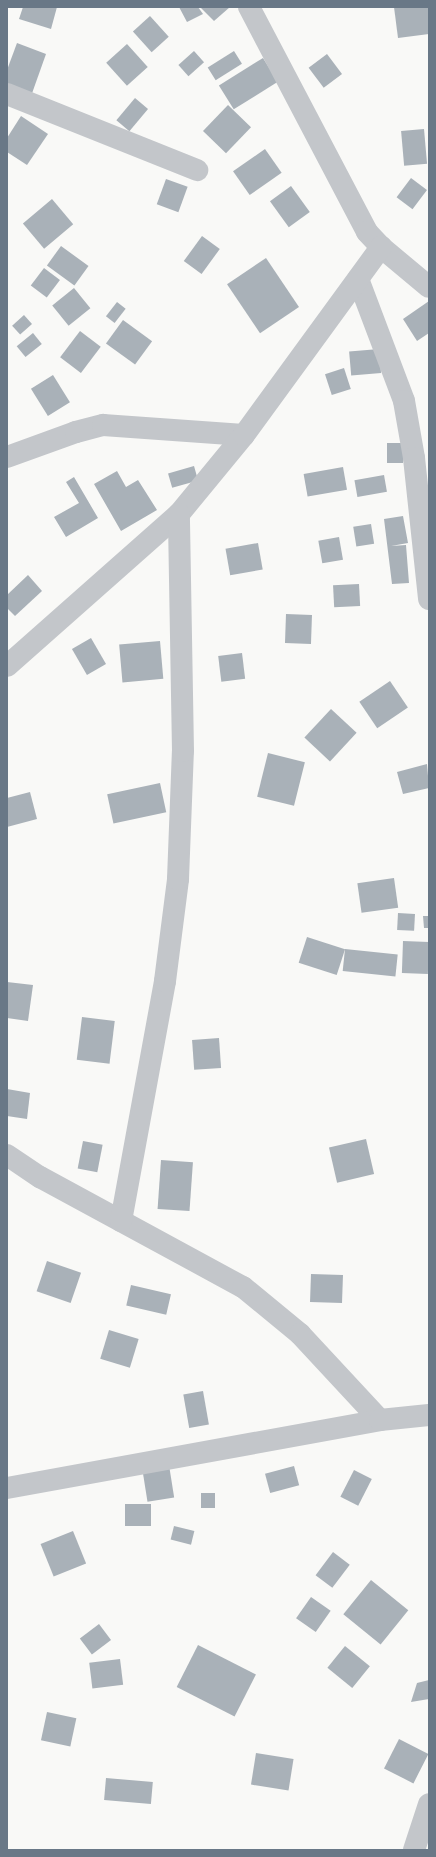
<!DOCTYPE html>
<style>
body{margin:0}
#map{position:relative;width:436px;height:1857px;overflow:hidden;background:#f9f9f7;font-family:"PT Sans Narrow",sans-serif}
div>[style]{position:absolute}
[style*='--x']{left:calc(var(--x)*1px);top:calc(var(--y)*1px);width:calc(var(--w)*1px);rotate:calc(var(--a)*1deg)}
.building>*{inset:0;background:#a9b1b8;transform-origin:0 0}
.street>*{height:22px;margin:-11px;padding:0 11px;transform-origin:11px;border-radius:11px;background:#c3c6ca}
span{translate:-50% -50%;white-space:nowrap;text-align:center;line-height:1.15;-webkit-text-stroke:4px #fff;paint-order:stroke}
.frame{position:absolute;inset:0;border:8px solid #697887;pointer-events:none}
</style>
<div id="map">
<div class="building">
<div style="clip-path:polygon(23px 7px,57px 7px,51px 29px,19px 19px)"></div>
<div style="clip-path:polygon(179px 7px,198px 7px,203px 14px,187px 22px)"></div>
<div style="clip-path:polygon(200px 7px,230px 7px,214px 21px)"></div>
<div style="clip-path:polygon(394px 7px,428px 7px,429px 34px,398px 38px)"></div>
<div style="left:150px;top:16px;width:28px;height:23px;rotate:48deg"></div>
<div style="clip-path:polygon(17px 43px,46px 54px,30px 99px,7px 91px,7px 70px)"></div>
<div style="left:127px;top:44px;width:31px;height:28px;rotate:48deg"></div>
<div style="left:194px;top:51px;width:15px;height:21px;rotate:48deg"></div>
<div style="left:234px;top:51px;width:15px;height:31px;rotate:58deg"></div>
<div style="left:327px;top:54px;width:25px;height:23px;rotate:53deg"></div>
<div style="left:263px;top:58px;width:28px;height:52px;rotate:58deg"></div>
<div style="left:135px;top:98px;width:17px;height:29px;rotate:40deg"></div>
<div style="left:228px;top:105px;width:32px;height:36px;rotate:44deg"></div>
<div style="clip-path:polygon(21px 116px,48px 134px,27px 165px,7px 152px,7px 138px)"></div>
<div style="left:424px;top:129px;width:35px;height:23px;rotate:85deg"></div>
<div style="left:265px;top:149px;width:29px;height:39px;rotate:55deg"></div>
<div style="left:411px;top:178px;width:20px;height:24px;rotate:37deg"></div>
<div style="left:166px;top:179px;width:23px;height:27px;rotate:20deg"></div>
<div style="left:291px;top:186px;width:32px;height:26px;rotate:54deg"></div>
<div style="left:52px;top:199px;width:33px;height:38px;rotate:50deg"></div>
<div style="left:202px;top:236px;width:22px;height:31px;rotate:36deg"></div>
<div style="left:61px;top:246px;width:34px;height:24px;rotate:36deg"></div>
<div style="left:266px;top:258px;width:59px;height:47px;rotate:56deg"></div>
<div style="left:44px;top:268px;width:20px;height:22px;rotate:37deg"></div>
<div style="left:74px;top:288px;width:26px;height:28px;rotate:51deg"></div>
<div style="clip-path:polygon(429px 301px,429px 333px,417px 341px,403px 319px)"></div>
<div style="left:117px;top:302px;width:11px;height:18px;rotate:38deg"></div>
<div style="left:24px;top:315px;width:12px;height:16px;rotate:48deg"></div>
<div style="left:123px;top:320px;width:36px;height:29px;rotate:36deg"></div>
<div style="left:80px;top:331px;width:26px;height:33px;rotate:37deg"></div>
<div style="left:33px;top:333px;width:14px;height:21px;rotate:51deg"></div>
<div style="left:379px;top:349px;width:24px;height:30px;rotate:85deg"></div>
<div style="left:344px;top:368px;width:22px;height:20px;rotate:72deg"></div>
<div style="left:53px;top:375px;width:32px;height:26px;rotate:58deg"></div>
<div style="left:387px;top:443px;width:16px;height:20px"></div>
<div style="left:194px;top:466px;width:15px;height:27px;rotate:74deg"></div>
<div style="left:343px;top:467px;width:23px;height:40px;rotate:80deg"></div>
<div style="clip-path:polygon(117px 471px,126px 487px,138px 480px,157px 510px,121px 531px,94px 484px)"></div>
<div style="left:384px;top:475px;width:17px;height:30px;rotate:80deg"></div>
<div style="clip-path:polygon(74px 477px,98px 518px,66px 537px,54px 517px,79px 503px,66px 482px)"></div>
<div style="clip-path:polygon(403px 516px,408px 543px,391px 546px,406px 545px,409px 583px,392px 584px,384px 519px)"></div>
<div style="left:371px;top:524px;width:20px;height:18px;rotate:81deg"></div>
<div style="left:339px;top:537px;width:23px;height:21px;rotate:80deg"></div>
<div style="left:258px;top:543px;width:27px;height:33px;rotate:80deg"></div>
<div style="clip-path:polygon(28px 575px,42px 591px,15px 616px,7px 608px,7px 595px)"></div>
<div style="left:359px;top:584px;width:22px;height:26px;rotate:87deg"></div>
<div style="left:286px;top:614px;width:26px;height:29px;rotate:2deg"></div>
<div style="left:91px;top:638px;width:30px;height:22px;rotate:60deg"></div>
<div style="left:160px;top:641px;width:38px;height:41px;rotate:85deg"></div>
<div style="left:242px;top:653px;width:26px;height:24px;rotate:83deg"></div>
<div style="left:390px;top:681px;width:32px;height:37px;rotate:56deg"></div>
<div style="left:331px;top:709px;width:35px;height:39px;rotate:43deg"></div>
<div style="left:268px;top:753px;width:38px;height:45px;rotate:14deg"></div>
<div style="clip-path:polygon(427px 764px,429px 788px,403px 794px,397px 772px)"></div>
<div style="left:160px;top:783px;width:30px;height:54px;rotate:78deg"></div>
<div style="clip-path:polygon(30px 792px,37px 819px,7px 827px,7px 798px)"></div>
<div style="left:394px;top:878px;width:30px;height:37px;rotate:82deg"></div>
<div style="left:398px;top:913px;width:17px;height:17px;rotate:3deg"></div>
<div style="clip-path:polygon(423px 916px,429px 916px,429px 928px,424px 928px)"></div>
<div style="left:307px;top:937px;width:40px;height:27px;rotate:18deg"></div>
<div style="left:403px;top:941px;width:26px;height:32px;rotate:2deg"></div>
<div style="left:345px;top:949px;width:53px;height:22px;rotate:6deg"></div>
<div style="clip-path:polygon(7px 982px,33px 985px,28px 1021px,7px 1018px)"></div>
<div style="left:82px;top:1017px;width:33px;height:43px;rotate:7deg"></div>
<div style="left:219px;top:1038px;width:30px;height:27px;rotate:86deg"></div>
<div style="clip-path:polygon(7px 1089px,30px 1093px,27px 1119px,7px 1116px)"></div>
<div style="left:366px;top:1139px;width:36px;height:38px;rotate:77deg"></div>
<div style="left:83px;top:1141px;width:20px;height:28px;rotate:11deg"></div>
<div style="left:161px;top:1160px;width:32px;height:49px;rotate:4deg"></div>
<div style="left:47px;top:1261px;width:36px;height:32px;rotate:19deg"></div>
<div style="left:311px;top:1274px;width:32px;height:28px;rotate:2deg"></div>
<div style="left:131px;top:1285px;width:41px;height:21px;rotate:13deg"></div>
<div style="left:109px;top:1330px;width:31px;height:30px;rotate:17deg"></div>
<div style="left:203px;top:1391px;width:34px;height:20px;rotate:80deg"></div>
<div style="left:169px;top:1465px;width:33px;height:27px;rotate:81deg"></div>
<div style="left:294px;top:1466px;width:20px;height:30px;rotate:75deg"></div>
<div style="left:354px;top:1470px;width:20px;height:30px;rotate:27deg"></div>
<div style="left:201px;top:1493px;width:14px;height:15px"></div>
<div style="left:151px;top:1504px;width:22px;height:26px;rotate:90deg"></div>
<div style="left:174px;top:1526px;width:21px;height:14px;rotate:14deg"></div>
<div style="left:73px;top:1531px;width:35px;height:35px;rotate:68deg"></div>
<div style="left:333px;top:1552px;width:21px;height:29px;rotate:37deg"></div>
<div style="left:371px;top:1580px;width:48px;height:44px;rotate:39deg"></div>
<div style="left:311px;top:1597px;width:24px;height:26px;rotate:35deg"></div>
<div style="left:99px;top:1624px;width:20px;height:24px;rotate:53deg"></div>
<div style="left:198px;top:1645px;width:65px;height:47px;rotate:27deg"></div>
<div style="left:345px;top:1646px;width:32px;height:28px;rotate:39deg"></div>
<div style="left:120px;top:1659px;width:26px;height:31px;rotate:83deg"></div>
<div style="clip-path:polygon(429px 1680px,429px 1699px,411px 1702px,417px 1683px)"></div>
<div style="left:47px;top:1712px;width:30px;height:29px;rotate:12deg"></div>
<div style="left:399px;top:1739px;width:33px;height:33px;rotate:27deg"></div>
<div style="left:256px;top:1753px;width:38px;height:32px;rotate:9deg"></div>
<div style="left:106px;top:1778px;width:47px;height:22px;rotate:5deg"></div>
</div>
<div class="street">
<div style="--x:249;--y:7;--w:254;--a:62.3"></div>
<div style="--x:367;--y:232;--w:21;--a:47"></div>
<div style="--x:381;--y:247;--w:62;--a:39.8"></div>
<div style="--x:7;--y:94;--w:205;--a:21.8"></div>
<div style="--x:358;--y:279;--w:130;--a:69.3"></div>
<div style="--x:404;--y:401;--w:58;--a:80"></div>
<div style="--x:414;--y:458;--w:142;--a:83.9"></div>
<div style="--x:7;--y:457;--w:73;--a:-19.9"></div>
<div style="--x:76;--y:432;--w:28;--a:-15"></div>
<div style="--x:103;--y:425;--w:141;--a:4.1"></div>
<div style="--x:7;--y:666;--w:230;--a:-41.5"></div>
<div style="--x:179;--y:514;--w:102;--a:-50.6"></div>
<div style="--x:244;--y:435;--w:233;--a:-53.9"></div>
<div style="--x:7;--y:1155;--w:40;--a:34"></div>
<div style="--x:40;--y:1177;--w:231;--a:28.5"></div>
<div style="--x:243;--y:1287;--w:74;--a:39.5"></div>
<div style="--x:300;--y:1334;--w:117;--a:47.1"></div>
<div style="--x:121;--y:1221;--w:244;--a:-79.6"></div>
<div style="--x:165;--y:981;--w:103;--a:-82.7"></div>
<div style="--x:178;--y:879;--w:128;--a:-87.8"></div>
<div style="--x:183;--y:751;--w:237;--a:-91"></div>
<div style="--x:7;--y:1488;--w:379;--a:-10.3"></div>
<div style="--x:380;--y:1420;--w:49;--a:-5.8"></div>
<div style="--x:414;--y:1850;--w:48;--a:-71.9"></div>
</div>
<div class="frame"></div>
</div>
